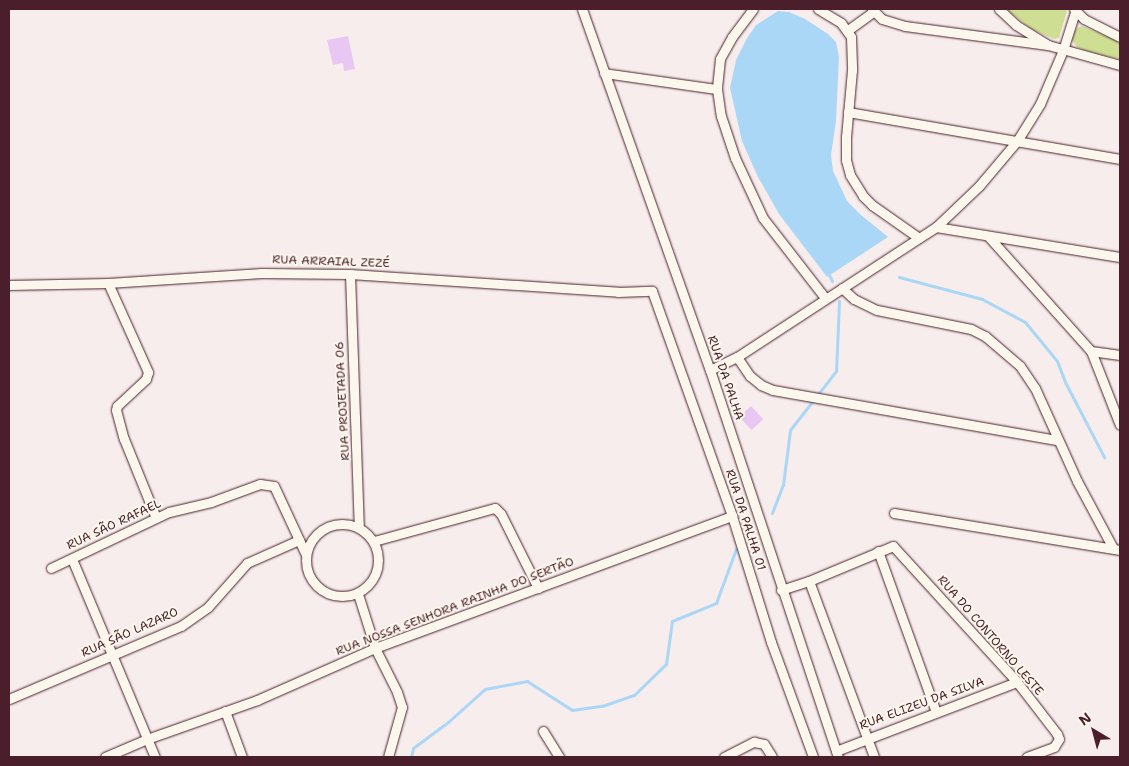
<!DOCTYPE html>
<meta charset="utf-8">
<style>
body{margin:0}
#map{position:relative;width:1129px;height:766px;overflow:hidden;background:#f7eded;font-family:"Shantell Sans",sans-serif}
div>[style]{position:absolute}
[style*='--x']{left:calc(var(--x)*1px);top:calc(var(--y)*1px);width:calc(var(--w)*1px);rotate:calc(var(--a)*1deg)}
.green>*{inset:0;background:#cede92}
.water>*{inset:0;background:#aad7f6}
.stream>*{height:3px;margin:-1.5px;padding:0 1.5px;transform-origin:1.5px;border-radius:1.5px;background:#aad7f6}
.building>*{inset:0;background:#e8c7f3;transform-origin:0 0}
.roads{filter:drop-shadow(0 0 1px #4a1f2b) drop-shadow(0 0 1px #4a1f2b)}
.street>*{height:9px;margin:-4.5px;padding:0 4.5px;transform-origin:4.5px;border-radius:4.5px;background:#fbf7ec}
.street>.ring{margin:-4.5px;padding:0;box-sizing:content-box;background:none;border:9px solid #fbf7ec;border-radius:50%}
span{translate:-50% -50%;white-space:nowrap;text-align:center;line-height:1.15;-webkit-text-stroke:4px #fbf7ec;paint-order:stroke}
.street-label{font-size:12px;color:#4a1f2b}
.frame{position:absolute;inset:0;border:10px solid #4a1f2b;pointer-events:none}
.north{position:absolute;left:1069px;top:706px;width:50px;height:50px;-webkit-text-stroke:4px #fbf7ec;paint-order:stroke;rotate:323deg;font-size:14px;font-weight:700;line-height:20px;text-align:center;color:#4a1f2b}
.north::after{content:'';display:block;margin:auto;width:18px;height:22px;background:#4a1f2b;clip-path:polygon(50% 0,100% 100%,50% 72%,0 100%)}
</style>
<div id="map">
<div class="green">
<div style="clip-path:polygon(1006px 9px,1066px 9px,1067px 11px,1059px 38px,1054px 39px,1031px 29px)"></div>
<div style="clip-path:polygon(1081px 26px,1120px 41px,1120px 59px,1087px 52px,1077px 47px,1072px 40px,1075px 30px)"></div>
</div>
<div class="water">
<div style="clip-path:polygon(778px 11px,789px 12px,805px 19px,828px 34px,836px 42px,839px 57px,836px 121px,831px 155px,833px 171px,847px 201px,861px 215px,888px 237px,827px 277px,779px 214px,758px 177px,742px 141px,730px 88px,736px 60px,747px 38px,756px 25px)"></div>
</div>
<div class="stream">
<div style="--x:828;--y:273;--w:9;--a:63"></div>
<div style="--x:899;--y:277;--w:86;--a:14.8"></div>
<div style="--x:982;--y:299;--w:49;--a:28.1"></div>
<div style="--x:1025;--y:322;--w:50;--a:50.6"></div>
<div style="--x:1057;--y:361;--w:22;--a:69"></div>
<div style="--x:1065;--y:382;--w:85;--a:62.5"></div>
<div style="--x:772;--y:513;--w:30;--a:-69"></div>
<div style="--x:783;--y:485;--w:55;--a:-82.7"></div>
<div style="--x:790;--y:430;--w:75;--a:-52.1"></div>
<div style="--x:836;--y:371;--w:70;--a:-87.5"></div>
<div style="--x:411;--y:757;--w:9;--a:-77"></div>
<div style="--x:413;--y:748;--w:44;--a:-36.6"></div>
<div style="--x:448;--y:722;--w:50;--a:-41.7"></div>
<div style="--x:485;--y:689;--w:43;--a:-10.8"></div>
<div style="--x:527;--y:681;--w:54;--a:32.8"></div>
<div style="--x:572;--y:710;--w:30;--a:-8"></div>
<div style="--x:602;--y:706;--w:34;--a:-19"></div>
<div style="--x:634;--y:695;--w:45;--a:-44.1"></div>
<div style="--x:666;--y:664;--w:43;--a:-82.1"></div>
<div style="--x:672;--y:621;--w:48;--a:-22.2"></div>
<div style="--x:716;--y:603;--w:58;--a:-69.7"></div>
</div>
<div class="building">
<div style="clip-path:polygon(348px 36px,355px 69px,344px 71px,343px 63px,333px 65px,327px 40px)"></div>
<div style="left:751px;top:406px;width:18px;height:16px;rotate:47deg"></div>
</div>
<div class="roads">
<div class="street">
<div style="--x:582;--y:9;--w:383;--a:70.5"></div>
<div style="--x:710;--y:370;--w:408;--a:71.7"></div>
<div style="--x:753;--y:9;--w:35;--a:127"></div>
<div style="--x:732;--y:37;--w:25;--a:119"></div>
<div style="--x:720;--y:59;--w:30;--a:96"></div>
<div style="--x:717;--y:89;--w:27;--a:82"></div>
<div style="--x:721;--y:116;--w:44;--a:71.6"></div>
<div style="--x:735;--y:158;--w:66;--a:65"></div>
<div style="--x:763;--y:218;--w:101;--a:52.2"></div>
<div style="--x:818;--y:9;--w:27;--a:31"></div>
<div style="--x:841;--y:23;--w:17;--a:54"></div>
<div style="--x:851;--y:37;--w:33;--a:88"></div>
<div style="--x:852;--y:70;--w:67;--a:95.1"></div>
<div style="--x:846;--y:137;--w:23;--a:90"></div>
<div style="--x:846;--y:160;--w:16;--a:75"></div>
<div style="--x:850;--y:175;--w:25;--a:58"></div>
<div style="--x:863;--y:196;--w:13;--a:45"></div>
<div style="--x:872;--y:205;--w:57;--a:35.1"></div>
<div style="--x:872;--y:9;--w:14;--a:45"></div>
<div style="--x:882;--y:19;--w:24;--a:17"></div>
<div style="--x:905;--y:26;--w:144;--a:7.6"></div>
<div style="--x:999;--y:9;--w:23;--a:43"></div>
<div style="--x:1016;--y:25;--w:38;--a:32"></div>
<div style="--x:1048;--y:45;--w:75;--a:15.5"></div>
<div style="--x:1074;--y:9;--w:14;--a:45"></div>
<div style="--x:1084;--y:19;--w:40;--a:26.6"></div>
<div style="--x:848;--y:30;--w:31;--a:-36"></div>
<div style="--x:604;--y:73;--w:114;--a:8.1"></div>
<div style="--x:848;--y:112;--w:276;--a:9.8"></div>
<div style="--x:936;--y:227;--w:186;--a:9.3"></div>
<div style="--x:988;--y:236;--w:154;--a:48.2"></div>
<div style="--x:1091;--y:351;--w:79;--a:68.6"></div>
<div style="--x:350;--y:274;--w:253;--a:88"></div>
<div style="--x:108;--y:283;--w:98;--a:65.8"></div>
<div style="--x:148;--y:372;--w:7;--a:106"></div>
<div style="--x:146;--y:379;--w:40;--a:137"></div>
<div style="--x:117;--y:406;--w:4;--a:104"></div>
<div style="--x:116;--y:410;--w:30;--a:75"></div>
<div style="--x:124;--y:439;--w:85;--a:67.9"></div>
<div style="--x:9;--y:285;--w:99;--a:-1.2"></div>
<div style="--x:108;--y:283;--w:154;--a:-3.7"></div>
<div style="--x:262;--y:273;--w:88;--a:0.7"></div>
<div style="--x:350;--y:274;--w:269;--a:3.8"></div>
<div style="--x:618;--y:292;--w:34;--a:-2"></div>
<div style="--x:652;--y:291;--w:239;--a:70.4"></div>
<div style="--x:732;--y:516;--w:132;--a:72.8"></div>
<div style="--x:771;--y:642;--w:122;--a:69.9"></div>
<div style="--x:842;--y:288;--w:16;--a:43"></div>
<div style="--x:854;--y:299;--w:25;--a:26"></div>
<div style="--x:877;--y:310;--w:96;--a:11.4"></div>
<div style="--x:971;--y:329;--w:16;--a:27"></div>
<div style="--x:985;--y:336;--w:46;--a:40.6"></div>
<div style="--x:1020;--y:366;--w:27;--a:56"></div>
<div style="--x:1035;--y:388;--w:102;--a:65.7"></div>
<div style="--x:1077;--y:481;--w:76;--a:61.8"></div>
<div style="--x:1091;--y:351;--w:29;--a:8"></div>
<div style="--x:737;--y:357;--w:23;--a:56"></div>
<div style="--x:750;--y:376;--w:14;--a:39"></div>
<div style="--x:761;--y:385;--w:13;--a:23"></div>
<div style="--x:773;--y:390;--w:289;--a:10"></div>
<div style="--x:710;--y:370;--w:30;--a:-26"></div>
<div style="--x:737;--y:357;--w:217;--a:-33.2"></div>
<div style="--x:919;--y:238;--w:20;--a:-33"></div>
<div style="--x:936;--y:227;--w:59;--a:-43.6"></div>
<div style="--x:979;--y:186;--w:59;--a:-49.8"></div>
<div style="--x:1017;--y:141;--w:44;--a:-58.1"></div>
<div style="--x:1040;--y:104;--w:59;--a:-66.9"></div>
<div style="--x:1063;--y:50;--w:43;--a:-72.4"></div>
<div style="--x:894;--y:513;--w:229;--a:9.3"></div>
<div class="ring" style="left:306px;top:524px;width:63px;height:63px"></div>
<div style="--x:374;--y:541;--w:125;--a:-15.3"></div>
<div style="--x:495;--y:508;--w:8;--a:45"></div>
<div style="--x:501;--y:514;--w:83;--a:63.4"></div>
<div style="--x:878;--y:551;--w:171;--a:70.2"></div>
<div style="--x:72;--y:559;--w:215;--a:67.3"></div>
<div style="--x:51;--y:568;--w:131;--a:-25.4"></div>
<div style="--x:169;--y:512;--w:43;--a:-13.4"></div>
<div style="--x:211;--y:502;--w:52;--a:-20.2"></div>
<div style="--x:260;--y:484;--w:14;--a:8"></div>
<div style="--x:274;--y:486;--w:76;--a:65.1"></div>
<div style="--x:809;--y:581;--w:188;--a:69.7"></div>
<div style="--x:781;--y:590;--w:29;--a:-18"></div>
<div style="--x:809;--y:581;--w:91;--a:-22.6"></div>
<div style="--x:893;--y:546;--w:184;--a:47.6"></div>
<div style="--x:1017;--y:682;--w:66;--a:52.4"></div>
<div style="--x:1057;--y:734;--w:5;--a:68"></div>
<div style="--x:1059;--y:739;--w:9;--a:122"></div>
<div style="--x:1054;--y:747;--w:29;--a:160"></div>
<div style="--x:358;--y:594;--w:57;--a:72.5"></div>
<div style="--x:375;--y:648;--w:49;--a:63.4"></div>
<div style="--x:397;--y:692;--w:16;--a:72"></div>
<div style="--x:402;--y:707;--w:52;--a:105.6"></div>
<div style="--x:9;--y:699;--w:187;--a:-23"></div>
<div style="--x:181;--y:626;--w:33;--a:-35"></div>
<div style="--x:208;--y:607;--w:59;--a:-48.4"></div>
<div style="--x:247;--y:563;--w:57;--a:-23.9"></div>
<div style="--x:225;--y:711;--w:49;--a:69.7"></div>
<div style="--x:543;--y:731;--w:31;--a:58"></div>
<div style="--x:836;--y:751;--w:194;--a:-20.9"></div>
<div style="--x:105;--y:757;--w:46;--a:-23.2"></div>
<div style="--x:147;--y:739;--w:117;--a:-19.5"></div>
<div style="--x:257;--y:700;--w:129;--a:-23.8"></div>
<div style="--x:375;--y:648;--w:381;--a:-20.3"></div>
<div style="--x:724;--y:757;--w:34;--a:-27"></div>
<div style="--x:754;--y:742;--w:10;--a:11"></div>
<div style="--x:764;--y:744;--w:15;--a:58"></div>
</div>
</div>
<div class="street-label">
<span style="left:331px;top:262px;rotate:2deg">RUA ARRAIAL ZEZÉ</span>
<span style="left:725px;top:378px;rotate:71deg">RUA DA PALHA</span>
<span style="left:343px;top:401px;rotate:-93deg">RUA PROJETADA 06</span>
<span style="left:745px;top:520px;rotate:72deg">RUA DA PALHA 01</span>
<span style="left:114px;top:525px;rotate:-25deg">RUA SÃO RAFAEL</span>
<span style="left:455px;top:607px;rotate:-21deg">RUA NOSSA SENHORA RAINHA DO SERTÃO</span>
<span style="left:130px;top:633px;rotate:-24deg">RUA SÃO LAZARO</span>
<span style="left:990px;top:636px;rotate:49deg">RUA DO CONTORNO LESTE</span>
<span style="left:922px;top:704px;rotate:-20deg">RUA ELIZEU DA SILVA</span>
</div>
<div class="frame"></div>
<div class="north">N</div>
</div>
